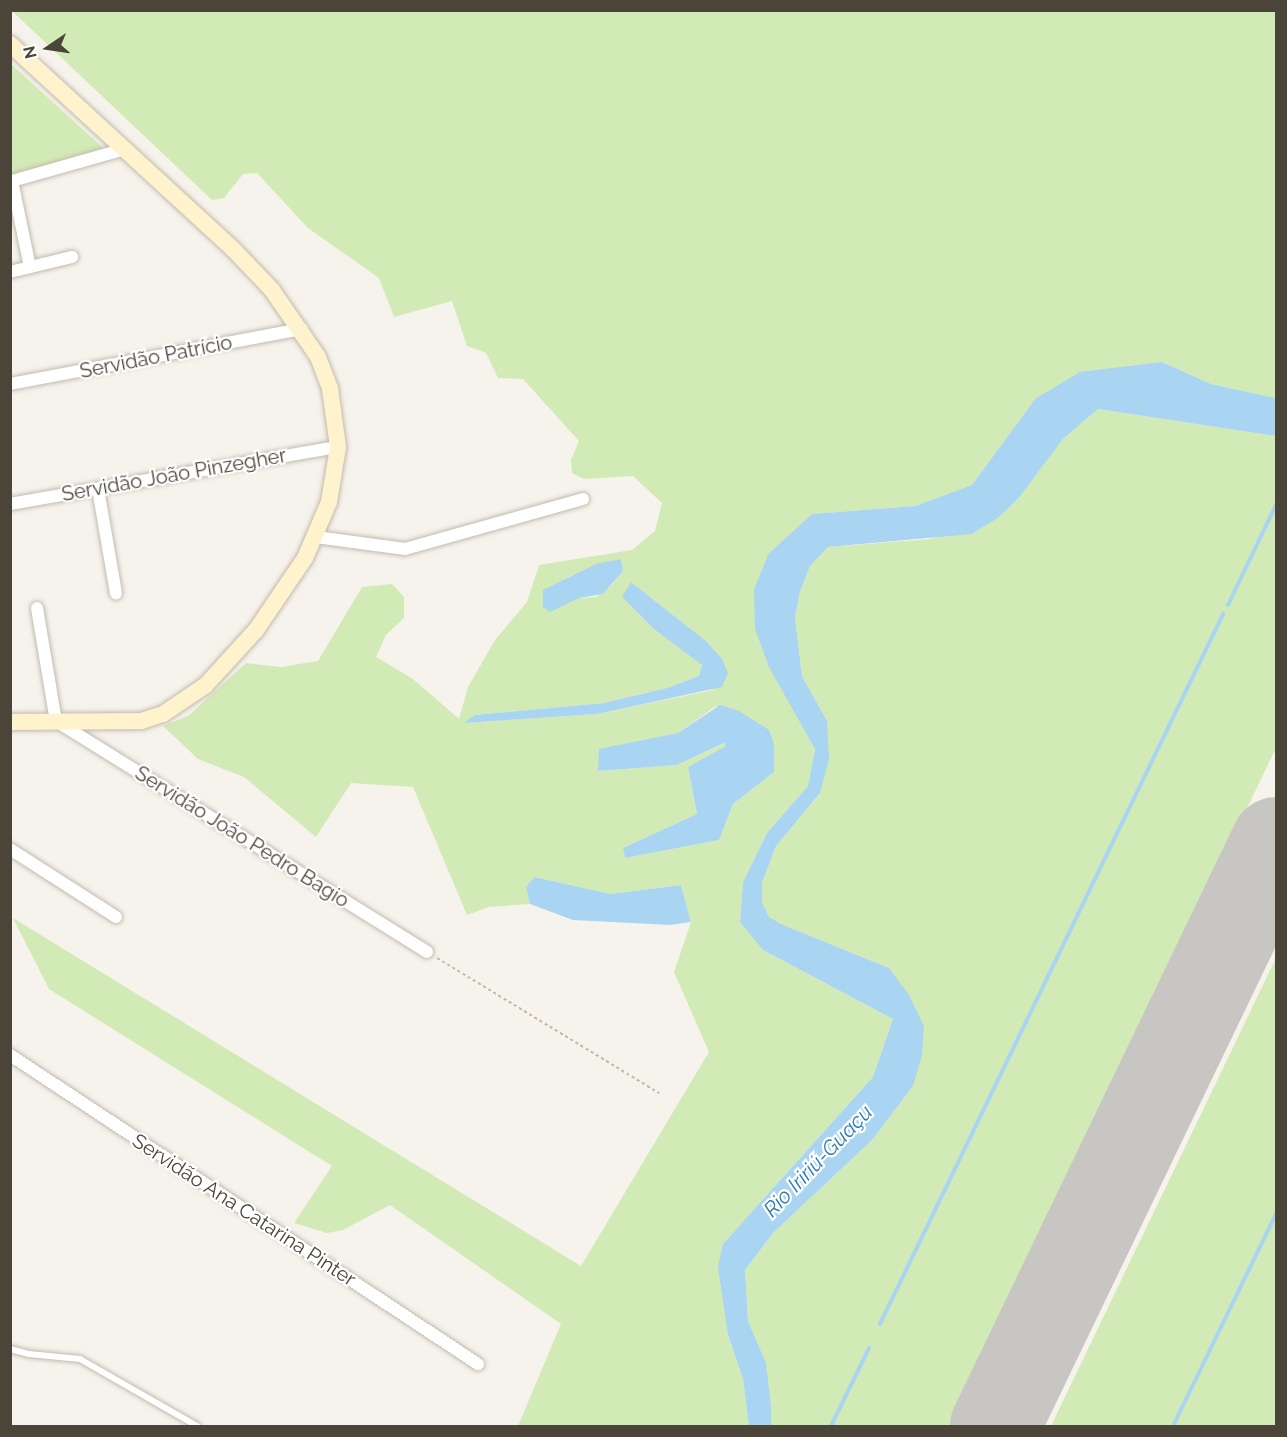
<!DOCTYPE html>
<meta charset="utf-8">
<style>
body{margin:0}
#map{position:relative;width:1287px;height:1437px;overflow:hidden;background:#f6f3ec;font-family:Raleway,sans-serif}
div>[style]{position:absolute}
[style*='--x']{left:calc(var(--x)*1px);top:calc(var(--y)*1px);width:calc(var(--w)*1px);rotate:calc(var(--a)*1deg)}
.green>*{inset:0;background:#d2eab5}
.water>*{inset:0;background:#a9d4f2}
.stream>*{height:4px;margin:-2px;padding:0 2px;transform-origin:2px;border-radius:2px;background:#a9d4f2}
.runway>*{height:90px;margin:-45px;padding:0 45px;transform-origin:45px;border-radius:45px;background:#c8c6c3}
.path>*{height:2px;margin-top:-1px;transform-origin:0;background:repeating-linear-gradient(90deg,#c4b79f 0 3px,transparent 0 6px)}
.roads{filter:drop-shadow(0 0 2px #c2bbae) drop-shadow(0 0 2px #c2bbae)}
.lane>*{height:6px;margin:-3px;padding:0 3px;transform-origin:3px;border-radius:3px;background:#fff}
.street>*{height:12px;margin:-6px;padding:0 6px;transform-origin:6px;border-radius:6px;background:#fff}
.secondary>*{height:16px;margin:-8px;padding:0 8px;transform-origin:8px;border-radius:8px;background:#fff3cd}
span{translate:-50% -50%;white-space:nowrap;text-align:center;line-height:1.15;-webkit-text-stroke:4.5px #fff;paint-order:stroke}
.street-label{font-size:20px;color:#4b4439}
.water-label{font-size:21px;color:#2e7ab2;font-style:italic}
.frame{position:absolute;inset:0;border:12px solid #4b4439;pointer-events:none}
.north{position:absolute;left:18px;top:18px;width:60px;height:60px;-webkit-text-stroke:4px #fff;paint-order:stroke;rotate:257deg;font-size:16px;font-weight:700;line-height:24px;text-align:center;color:#4b4439}
.north::after{content:'';display:block;margin:auto;width:21px;height:27px;background:#4b4439;clip-path:polygon(50% 0,100% 100%,50% 72%,0 100%)}
</style>
<div id="map">
<div class="green">
<div style="clip-path:polygon(evenodd,12px 11px,1276px 11px,1276px 398px,1211px 384px,1162px 362px,1035px 399px,972px 485px,915px 506px,812px 514px,769px 553px,802px 723px,815px 748px,808px 786px,767px 833px,743px 882px,740px 922px,763px 950px,893px 1019px,873px 1077px,723px 1244px,728px 1335px,743px 1379px,749px 1426px,518px 1426px,561px 1324px,390px 1205px,343px 1230px,327px 1233px,294px 1223px,332px 1166px,49px 989px,13px 918px,581px 1266px,709px 1052px,674px 972px,691px 922px,681px 885px,611px 894px,534px 877px,526px 887px,530px 904px,489px 907px,467px 915px,413px 787px,351px 783px,316px 837px,244px 777px,198px 759px,163px 726px,188px 716px,246px 663px,281px 667px,318px 661px,362px 587px,392px 584px,404px 597px,404px 618px,386px 635px,376px 657px,413px 679px,459px 719px,468px 687px,495px 640px,527px 602px,539px 565px,632px 550px,655px 531px,662px 503px,633px 476px,584px 479px,572px 473px,571px 460px,579px 441px,523px 379px,498px 378px,486px 353px,467px 346px,452px 301px,394px 317px,379px 278px,308px 228px,257px 173px,243px 174px,224px 198px,212px 200px,12px 11px,621px 559px,623px 571px,609px 588px,596px 597px,579px 598px,568px 577px,621px 559px,12px 11px,631px 582px,706px 641px,722px 659px,713px 690px,597px 714px,465px 723px,475px 715px,604px 703px,667px 688px,699px 676px,702px 665px,639px 615px,631px 582px,12px 11px,716px 706px,774px 772px,733px 804px,719px 840px,625px 858px,623px 848px,697px 814px,688px 767px,726px 747px,725px 743px,677px 765px,599px 771px,599px 750px,678px 733px,716px 706px)"></div>
<div style="clip-path:polygon(10px 64px,11px 64px,103px 148px,11px 175px)"></div>
<div style="clip-path:polygon(1098px 409px,1276px 436px,1276px 748px,949px 1426px,771px 1426px,766px 1363px,748px 1321px,745px 1270px,773px 1233px,872px 1140px,913px 1086px,889px 968px,781px 924px,769px 917px,762px 902px,762px 883px,776px 846px,820px 793px,827px 721px,802px 676px,795px 617px,800px 592px,810px 566px,828px 547px,930px 539px,998px 518px,1018px 499px,1063px 439px)"></div>
<div style="clip-path:polygon(1276px 958px,1276px 1426px,1051px 1426px)"></div>
</div>
<div class="water">
<div style="clip-path:polygon(1162px 362px,1211px 384px,1276px 398px,1276px 436px,1098px 409px,1063px 439px,1018px 499px,998px 518px,971px 534px,828px 547px,810px 566px,800px 592px,795px 617px,802px 676px,827px 721px,829px 759px,820px 793px,776px 846px,762px 883px,762px 902px,769px 917px,781px 924px,889px 968px,909px 995px,924px 1026px,922px 1055px,913px 1086px,872px 1140px,773px 1233px,745px 1270px,748px 1321px,766px 1363px,771px 1407px,771px 1426px,749px 1426px,743px 1379px,728px 1335px,718px 1267px,723px 1244px,873px 1077px,893px 1019px,763px 950px,740px 922px,743px 882px,767px 833px,808px 786px,815px 749px,769px 667px,755px 629px,754px 589px,769px 553px,812px 514px,915px 506px,972px 485px,1035px 399px,1080px 372px)"></div>
<div style="clip-path:polygon(621px 559px,623px 571px,603px 594px,579px 598px,550px 612px,543px 607px,543px 590px,596px 564px)"></div>
<div style="clip-path:polygon(631px 582px,706px 641px,722px 659px,728px 673px,722px 687px,597px 714px,464px 723px,475px 715px,604px 703px,667px 688px,699px 676px,702px 665px,654px 629px,622px 597px)"></div>
<div style="clip-path:polygon(720px 705px,739px 711px,769px 730px,774px 744px,774px 772px,733px 804px,719px 840px,625px 858px,623px 848px,697px 814px,688px 767px,726px 746px,724px 743px,677px 765px,598px 771px,599px 749px,678px 733px)"></div>
<div style="clip-path:polygon(534px 877px,611px 894px,681px 885px,691px 922px,670px 925px,573px 920px,530px 904px,526px 887px)"></div>
</div>
<div class="stream">
<div style="--x:1228;--y:605;--w:111;--a:-64.4"></div>
<div style="--x:880;--y:1324;--w:789;--a:-64.21"></div>
<div style="--x:831;--y:1426;--w:87;--a:-64"></div>
<div style="--x:1173;--y:1426;--w:236;--a:-64.1"></div>
</div>
<div class="runway">
<div style="--x:995;--y:1426;--w:648;--a:-64.3"></div>
</div>
<div class="path">
<div style="--x:437;--y:958;--w:260;--a:31.3"></div>
</div>
<div class="roads">
<div class="lane">
<div style="--x:10;--y:1349;--w:20;--a:15"></div>
<div style="--x:29;--y:1354;--w:51;--a:5.6"></div>
<div style="--x:80;--y:1359;--w:135;--a:29.8"></div>
</div>
<div class="street">
<div style="--x:30;--y:267;--w:88;--a:-101.8"></div>
<div style="--x:12;--y:181;--w:117;--a:-15.8"></div>
<div style="--x:10;--y:272;--w:64;--a:-13.6"></div>
<div style="--x:10;--y:384;--w:297;--a:-10.7"></div>
<div style="--x:98;--y:489;--w:106;--a:80.2"></div>
<div style="--x:10;--y:504;--w:333;--a:-9.9"></div>
<div style="--x:316;--y:537;--w:90;--a:7.7"></div>
<div style="--x:405;--y:549;--w:185;--a:-15.7"></div>
<div style="--x:37;--y:608;--w:115;--a:80.5"></div>
<div style="--x:56;--y:721;--w:437;--a:31.9"></div>
<div style="--x:10;--y:849;--w:126;--a:32.7"></div>
<div style="--x:10;--y:1055;--w:561;--a:33.44"></div>
</div>
<div class="secondary">
<div style="--x:10;--y:44;--w:303;--a:42.6"></div>
<div style="--x:233;--y:249;--w:57;--a:46.4"></div>
<div style="--x:272;--y:290;--w:81;--a:55.5"></div>
<div style="--x:318;--y:357;--w:34;--a:69"></div>
<div style="--x:330;--y:389;--w:59;--a:82.1"></div>
<div style="--x:338;--y:447;--w:56;--a:99.3"></div>
<div style="--x:329;--y:502;--w:61;--a:113.2"></div>
<div style="--x:305;--y:558;--w:87;--a:124.2"></div>
<div style="--x:256;--y:630;--w:74;--a:132.3"></div>
<div style="--x:206;--y:685;--w:52;--a:146"></div>
<div style="--x:163;--y:714;--w:23;--a:162"></div>
<div style="--x:141;--y:721;--w:131;--a:179.6"></div>
</div>
</div>
<div class="street-label">
<span style="left:156px;top:357px;rotate:-11deg">Servidão Patrício</span>
<span style="left:174px;top:475px;rotate:-10deg">Servidão João Pinzegher</span>
<span style="left:242px;top:837px;rotate:32deg">Servidão João Pedro Bagio</span>
<span style="left:244px;top:1210px;rotate:33deg">Servidão Ana Catarina Pinter</span>
</div>
<div class="water-label">
<span style="left:818px;top:1161px;rotate:-46deg">Rio Iririú-Guaçu</span>
</div>
<div class="frame"></div>
<div class="north">N</div>
</div>
